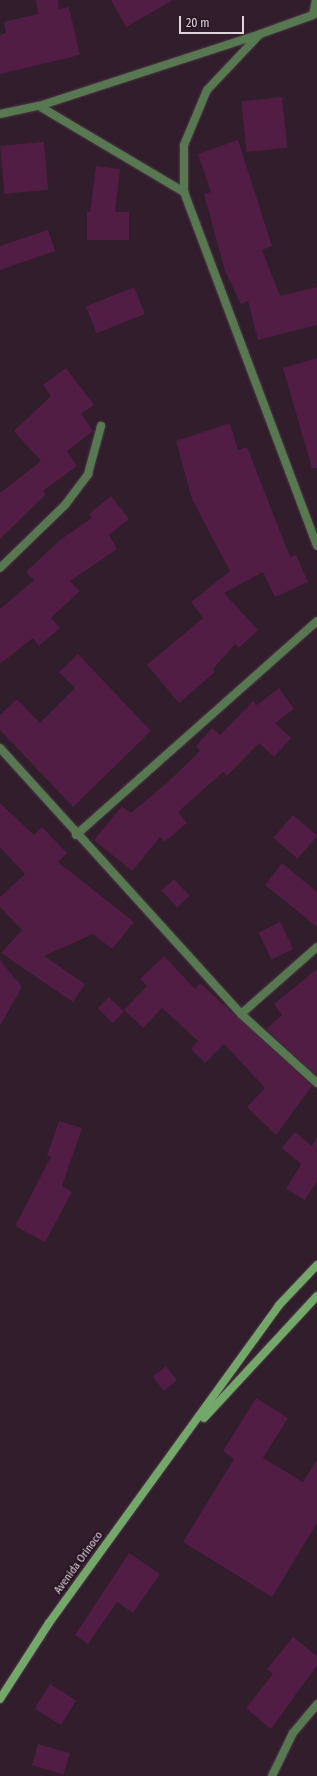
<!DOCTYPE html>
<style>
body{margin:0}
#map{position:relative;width:317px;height:1776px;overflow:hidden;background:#311d2b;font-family:"Fira Sans Condensed",sans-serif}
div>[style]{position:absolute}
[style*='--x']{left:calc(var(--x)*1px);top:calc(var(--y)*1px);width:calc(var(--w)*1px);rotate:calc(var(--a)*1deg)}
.building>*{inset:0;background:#511d45;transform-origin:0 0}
.roads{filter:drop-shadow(0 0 1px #4d3a47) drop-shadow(0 0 1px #4d3a47)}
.minor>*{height:8px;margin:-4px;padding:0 4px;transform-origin:4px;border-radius:4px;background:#587852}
.secondary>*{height:8px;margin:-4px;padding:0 4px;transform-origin:4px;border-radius:4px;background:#74a86a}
span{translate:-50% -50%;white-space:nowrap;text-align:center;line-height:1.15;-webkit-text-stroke:4px #271421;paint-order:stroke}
.street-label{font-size:11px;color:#e1d3dc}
.scale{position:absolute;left:179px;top:16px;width:65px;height:18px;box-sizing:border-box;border:2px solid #e1d3dc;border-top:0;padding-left:5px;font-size:12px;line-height:14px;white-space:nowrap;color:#e1d3dc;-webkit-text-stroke:3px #271421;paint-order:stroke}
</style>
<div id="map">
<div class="building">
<div style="clip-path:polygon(36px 0,58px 0,59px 9px,69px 7px,80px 55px,0 74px,0 35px,6px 33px,4px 22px,38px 14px)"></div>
<div style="clip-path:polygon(111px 0,173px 0,126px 27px)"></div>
<div style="left:282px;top:97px;width:51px;height:41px;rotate:84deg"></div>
<div style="clip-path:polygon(238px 140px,272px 246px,262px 250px,280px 296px,317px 287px,317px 325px,258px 340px,248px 301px,241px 304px,225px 271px,204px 194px,211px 192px,198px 154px)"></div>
<div style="left:44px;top:142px;width:48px;height:44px;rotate:85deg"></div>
<div style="clip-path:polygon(96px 166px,120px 169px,115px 212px,129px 212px,129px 240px,87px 240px,87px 212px,90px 212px)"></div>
<div style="clip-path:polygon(48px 230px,55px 251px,0 270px,0 246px)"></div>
<div style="left:134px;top:287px;width:29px;height:52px;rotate:68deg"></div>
<div style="clip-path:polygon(317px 358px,317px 468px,312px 468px,283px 368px)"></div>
<div style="clip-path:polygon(66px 368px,94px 405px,81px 414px,93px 431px,67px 451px,77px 466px,43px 491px,46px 494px,0 539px,0 493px,41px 461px,14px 431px,51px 396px,43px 385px)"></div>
<div style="clip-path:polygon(230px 423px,238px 450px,247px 447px,290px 557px,296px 555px,308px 582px,275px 597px,263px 572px,224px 593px,258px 630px,239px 648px,235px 644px,213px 669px,215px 672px,179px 703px,147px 665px,203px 618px,191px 602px,230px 571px,192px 499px,176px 441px)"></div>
<div style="clip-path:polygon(111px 496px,129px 519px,109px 535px,117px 549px,70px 581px,80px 591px,51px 618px,60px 628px,39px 646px,33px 638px,0 664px,0 609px,34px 580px,26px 572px,60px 540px,92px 518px,89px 514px)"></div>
<div style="clip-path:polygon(78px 654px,151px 731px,73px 807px,0 730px,0 715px,17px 699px,40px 723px,75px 688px,59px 672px)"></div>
<div style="clip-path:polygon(279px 688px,294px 709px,275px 723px,291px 738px,274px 757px,259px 743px,227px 776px,223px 772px,178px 812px,187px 823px,164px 842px,160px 837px,132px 871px,94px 840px,122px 806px,131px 813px,168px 782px,200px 751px,196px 746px,212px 728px,220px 735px,253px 701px,257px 705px)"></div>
<div style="clip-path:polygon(0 803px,34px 835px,42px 827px,67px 853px,58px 862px,134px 922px,112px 949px,93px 934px,44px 956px,85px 984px,73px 1002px,1px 953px,22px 930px,0 907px,0 897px,25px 874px,0 847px)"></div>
<div style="left:293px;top:815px;width:32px;height:30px;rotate:41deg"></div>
<div style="clip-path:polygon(282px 863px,317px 892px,317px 927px,265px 885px)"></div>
<div style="left:174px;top:879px;width:23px;height:17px;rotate:47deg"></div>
<div style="left:280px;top:922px;width:30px;height:24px;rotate:64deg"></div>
<div style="clip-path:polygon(164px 956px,195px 989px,200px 983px,312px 1086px,276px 1135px,247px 1107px,265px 1088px,224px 1044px,205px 1063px,191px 1049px,198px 1041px,162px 1008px,143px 1028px,124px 1010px,147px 986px,140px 979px)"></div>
<div style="clip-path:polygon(0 960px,22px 987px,0 1026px)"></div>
<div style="clip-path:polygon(317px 969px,317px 1076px,266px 1029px,282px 1015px,274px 1004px)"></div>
<div style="left:109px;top:997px;width:21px;height:16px;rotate:45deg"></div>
<div style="clip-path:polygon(59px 1121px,82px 1128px,62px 1186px,72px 1192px,45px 1242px,15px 1226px,51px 1157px,47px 1156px)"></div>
<div style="clip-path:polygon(295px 1132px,312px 1146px,317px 1137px,317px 1181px,305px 1200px,286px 1189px,301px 1164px,282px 1148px)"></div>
<div style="left:166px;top:1366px;width:18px;height:17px;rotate:52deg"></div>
<div style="clip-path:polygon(256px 1398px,288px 1418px,263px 1458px,303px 1482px,317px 1460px,317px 1523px,272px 1597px,183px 1542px,234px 1459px,223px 1451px)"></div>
<div style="clip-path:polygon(129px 1553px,160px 1574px,133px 1613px,117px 1602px,88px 1644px,75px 1635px)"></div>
<div style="clip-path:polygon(293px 1637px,317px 1656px,317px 1665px,271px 1729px,246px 1708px,273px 1674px,267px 1669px)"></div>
<div style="left:50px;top:1684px;width:31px;height:29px;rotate:32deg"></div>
<div style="left:38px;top:1744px;width:33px;height:22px;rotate:16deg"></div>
</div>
<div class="roads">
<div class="minor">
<div style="--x:260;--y:34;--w:77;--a:133.4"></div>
<div style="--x:207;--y:90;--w:60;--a:112.7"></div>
<div style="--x:184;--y:145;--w:47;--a:90"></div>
<div style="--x:184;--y:192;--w:378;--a:69.4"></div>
<div style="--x:39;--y:106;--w:169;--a:30.7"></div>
<div style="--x:0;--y:114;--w:40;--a:-12"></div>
<div style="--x:39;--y:106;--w:232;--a:-18"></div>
<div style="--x:260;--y:34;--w:56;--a:-19.7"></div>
<div style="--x:313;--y:15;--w:15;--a:-79"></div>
<div style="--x:0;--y:568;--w:91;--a:-44.1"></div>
<div style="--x:65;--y:505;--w:39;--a:-53"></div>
<div style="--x:88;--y:474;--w:50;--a:-74.8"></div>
<div style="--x:0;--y:748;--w:359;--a:47.8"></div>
<div style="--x:241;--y:1014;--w:103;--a:42.2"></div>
<div style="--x:76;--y:835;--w:322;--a:-41.6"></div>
<div style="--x:241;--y:1014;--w:101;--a:-41.4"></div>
<div style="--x:272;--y:1776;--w:48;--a:-64"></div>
<div style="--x:293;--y:1733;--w:38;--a:-50"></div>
</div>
<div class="secondary">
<div style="--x:204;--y:1418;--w:166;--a:-47.2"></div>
<div style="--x:0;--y:1699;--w:90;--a:-57.2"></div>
<div style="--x:49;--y:1623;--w:392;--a:-54.1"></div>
<div style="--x:279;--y:1305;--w:55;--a:-46.5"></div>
</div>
</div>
<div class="street-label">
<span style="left:79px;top:1563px;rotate:-54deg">Avenida Orinoco</span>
</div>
<div class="scale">20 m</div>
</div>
